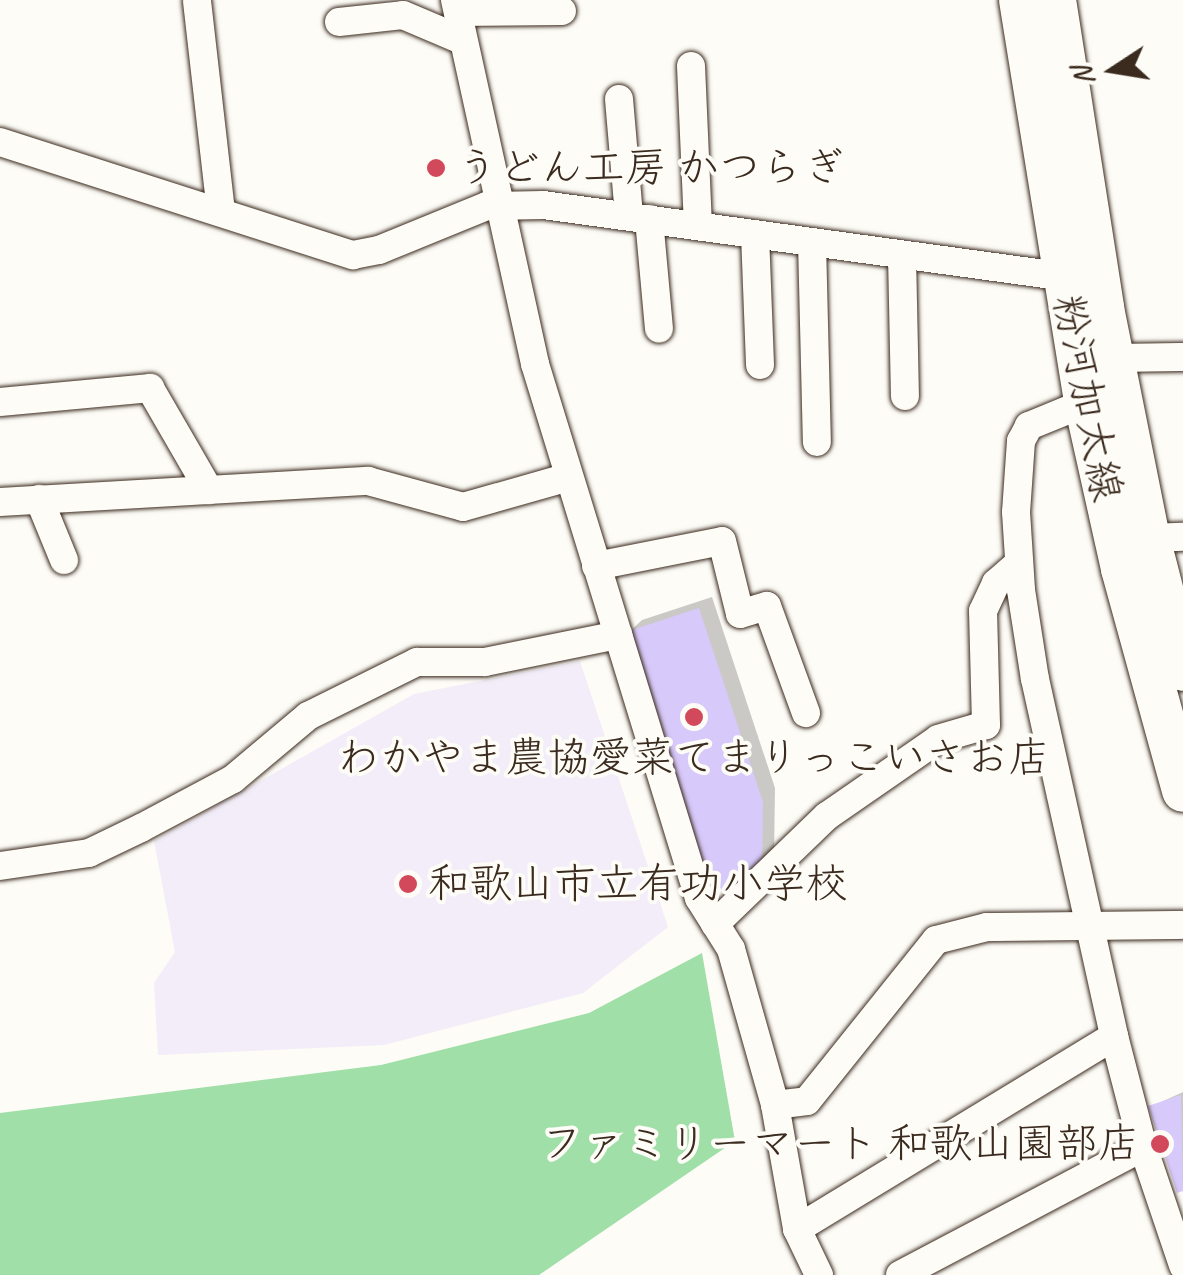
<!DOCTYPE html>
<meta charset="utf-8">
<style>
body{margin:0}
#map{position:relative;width:1183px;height:1275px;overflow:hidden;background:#fdfcf7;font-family:Caveat,"Klee One",sans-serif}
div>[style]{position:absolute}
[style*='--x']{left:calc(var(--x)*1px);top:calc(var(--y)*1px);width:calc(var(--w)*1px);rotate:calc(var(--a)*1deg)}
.built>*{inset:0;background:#f2edf8}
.green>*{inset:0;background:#a0dfa7}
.shadow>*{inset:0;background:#0003}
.building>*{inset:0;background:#d7c9fa}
.roads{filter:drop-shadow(0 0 2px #3b2a1e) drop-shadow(0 0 2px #3b2a1e)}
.minor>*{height:28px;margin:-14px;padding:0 14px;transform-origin:14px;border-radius:14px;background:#fdfcf7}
.primary>*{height:42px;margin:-21px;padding:0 21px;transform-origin:21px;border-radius:21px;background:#fdfcf7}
.dots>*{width:28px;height:28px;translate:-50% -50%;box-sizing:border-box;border:5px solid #fdfcf7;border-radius:50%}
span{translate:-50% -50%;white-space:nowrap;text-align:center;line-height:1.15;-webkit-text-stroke:8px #fdfcf7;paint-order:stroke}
.poi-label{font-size:42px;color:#3b2a1e}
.left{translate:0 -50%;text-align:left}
.right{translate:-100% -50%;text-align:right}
.street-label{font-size:42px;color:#3b2a1e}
.north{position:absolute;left:1063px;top:20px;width:100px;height:100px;-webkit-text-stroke:8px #fdfcf7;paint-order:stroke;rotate:258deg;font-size:28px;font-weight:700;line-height:40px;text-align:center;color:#3b2a1e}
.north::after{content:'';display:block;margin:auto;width:35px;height:45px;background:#3b2a1e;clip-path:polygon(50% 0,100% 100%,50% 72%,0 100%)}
</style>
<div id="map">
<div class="built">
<div style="clip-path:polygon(580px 661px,668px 927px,583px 993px,384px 1045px,158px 1055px,154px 983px,175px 952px,154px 841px,414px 694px)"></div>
</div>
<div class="green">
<div style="clip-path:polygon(702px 953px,735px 1141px,539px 1275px,0 1275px,0 1113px,381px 1065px,589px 1013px)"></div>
</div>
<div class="shadow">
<div style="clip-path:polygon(712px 597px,775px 788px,774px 857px,761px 870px,629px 632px,642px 620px)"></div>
<div style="clip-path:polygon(1183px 1092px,1183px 1188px,1178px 1190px,1150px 1107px)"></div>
</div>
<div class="building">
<div style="clip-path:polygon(699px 608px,763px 802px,762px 872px,722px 890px,704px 870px,626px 632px)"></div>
<div style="clip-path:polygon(1181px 1095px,1183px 1191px,1177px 1193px,1148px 1106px)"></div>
</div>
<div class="roads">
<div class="minor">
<div style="--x:455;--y:0;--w:373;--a:77.6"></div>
<div style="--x:535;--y:364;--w:559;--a:72.93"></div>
<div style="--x:699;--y:898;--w:60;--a:57.9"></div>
<div style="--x:731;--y:949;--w:162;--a:74.2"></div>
<div style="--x:775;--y:1105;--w:126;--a:79.9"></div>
<div style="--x:797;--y:1229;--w:51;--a:64.4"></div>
<div style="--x:197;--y:1;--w:212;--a:83.5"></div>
<div style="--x:458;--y:12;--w:104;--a:-0.6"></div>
<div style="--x:339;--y:22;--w:64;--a:-6.2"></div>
<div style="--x:403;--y:15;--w:64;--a:23"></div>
<div style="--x:691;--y:66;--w:159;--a:87.5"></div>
<div style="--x:619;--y:99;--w:117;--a:85.1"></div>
<div style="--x:0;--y:142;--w:371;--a:17.8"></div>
<div style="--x:353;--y:255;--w:26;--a:-11"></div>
<div style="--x:379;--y:250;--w:117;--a:-22.2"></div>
<div style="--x:487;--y:206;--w:56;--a:-1"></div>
<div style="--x:543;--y:205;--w:543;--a:7.83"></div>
<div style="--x:649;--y:219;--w:110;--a:84.8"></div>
<div style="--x:755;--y:234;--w:131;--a:87.8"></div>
<div style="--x:812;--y:242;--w:200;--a:88.6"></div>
<div style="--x:902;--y:255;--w:141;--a:88.8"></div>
<div style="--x:1113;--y:358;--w:70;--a:-0.8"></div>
<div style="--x:0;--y:402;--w:151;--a:-5.3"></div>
<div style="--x:150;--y:388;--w:118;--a:60"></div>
<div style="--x:1085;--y:403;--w:61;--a:157.7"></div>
<div style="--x:1029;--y:426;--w:17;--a:118"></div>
<div style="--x:1021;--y:441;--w:71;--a:94"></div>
<div style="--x:1016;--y:512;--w:78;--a:86.3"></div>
<div style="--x:1021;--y:590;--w:90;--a:81.1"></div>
<div style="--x:1035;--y:679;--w:366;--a:77.5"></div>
<div style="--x:1114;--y:1036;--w:115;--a:75.4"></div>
<div style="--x:1143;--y:1147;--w:125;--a:71.3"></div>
<div style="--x:39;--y:499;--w:66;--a:67.7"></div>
<div style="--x:0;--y:502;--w:369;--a:-3.3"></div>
<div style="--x:368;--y:481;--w:98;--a:15.3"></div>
<div style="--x:463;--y:507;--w:110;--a:-15.8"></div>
<div style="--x:1149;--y:538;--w:34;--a:-2"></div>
<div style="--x:596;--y:566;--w:128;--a:-11.2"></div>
<div style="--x:722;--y:541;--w:75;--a:76.1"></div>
<div style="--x:740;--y:614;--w:28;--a:-17"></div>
<div style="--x:767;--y:606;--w:114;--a:70"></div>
<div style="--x:0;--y:866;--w:90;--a:-8.3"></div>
<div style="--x:89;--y:853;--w:58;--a:-25.7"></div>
<div style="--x:141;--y:828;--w:104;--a:-28"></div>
<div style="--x:233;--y:779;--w:98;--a:-40"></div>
<div style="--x:308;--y:716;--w:122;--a:-26.4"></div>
<div style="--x:417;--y:662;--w:68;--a:0"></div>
<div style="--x:485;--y:662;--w:136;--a:-11.5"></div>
<div style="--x:715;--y:924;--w:156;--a:-44"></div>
<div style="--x:827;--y:816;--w:135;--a:-34.7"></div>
<div style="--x:938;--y:739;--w:50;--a:-16.3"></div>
<div style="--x:986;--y:725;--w:114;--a:-91.5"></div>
<div style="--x:983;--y:611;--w:31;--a:-65"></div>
<div style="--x:996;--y:583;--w:30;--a:-41"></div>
<div style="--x:775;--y:1105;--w:32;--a:-7"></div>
<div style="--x:807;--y:1101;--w:206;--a:-51.3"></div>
<div style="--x:936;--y:940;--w:53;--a:-14.3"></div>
<div style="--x:987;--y:927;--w:196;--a:-0.6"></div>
<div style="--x:797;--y:1229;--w:371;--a:-31.3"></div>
<div style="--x:900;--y:1275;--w:275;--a:-27.8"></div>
</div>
<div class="primary">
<div style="--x:1020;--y:0;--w:408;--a:80.8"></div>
<div style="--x:1085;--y:403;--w:170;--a:77.4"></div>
<div style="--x:1122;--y:569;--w:230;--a:74.6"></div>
<div style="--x:1055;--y:0;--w:312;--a:81.1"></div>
<div style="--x:1103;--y:308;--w:235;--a:78.7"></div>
<div style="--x:1149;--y:538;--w:136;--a:75.6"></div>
</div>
</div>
<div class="dots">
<div style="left:436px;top:168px;background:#d1495b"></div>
<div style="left:694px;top:717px;background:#d1495b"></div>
<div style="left:408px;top:884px;background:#d1495b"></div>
<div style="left:1160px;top:1144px;background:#d1495b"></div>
</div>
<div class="poi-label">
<span class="left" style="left:456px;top:168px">うどん工房 かつらぎ</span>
<span style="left:694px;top:758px">わかやま農協愛菜てまりっこいさお店</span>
<span class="left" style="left:428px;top:884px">和歌山市立有功小学校</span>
<span class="right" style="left:1140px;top:1144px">ファミリーマート 和歌山園部店</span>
</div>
<div class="street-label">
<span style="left:1087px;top:398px;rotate:79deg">粉河加太線</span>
</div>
<div class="north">N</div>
</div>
